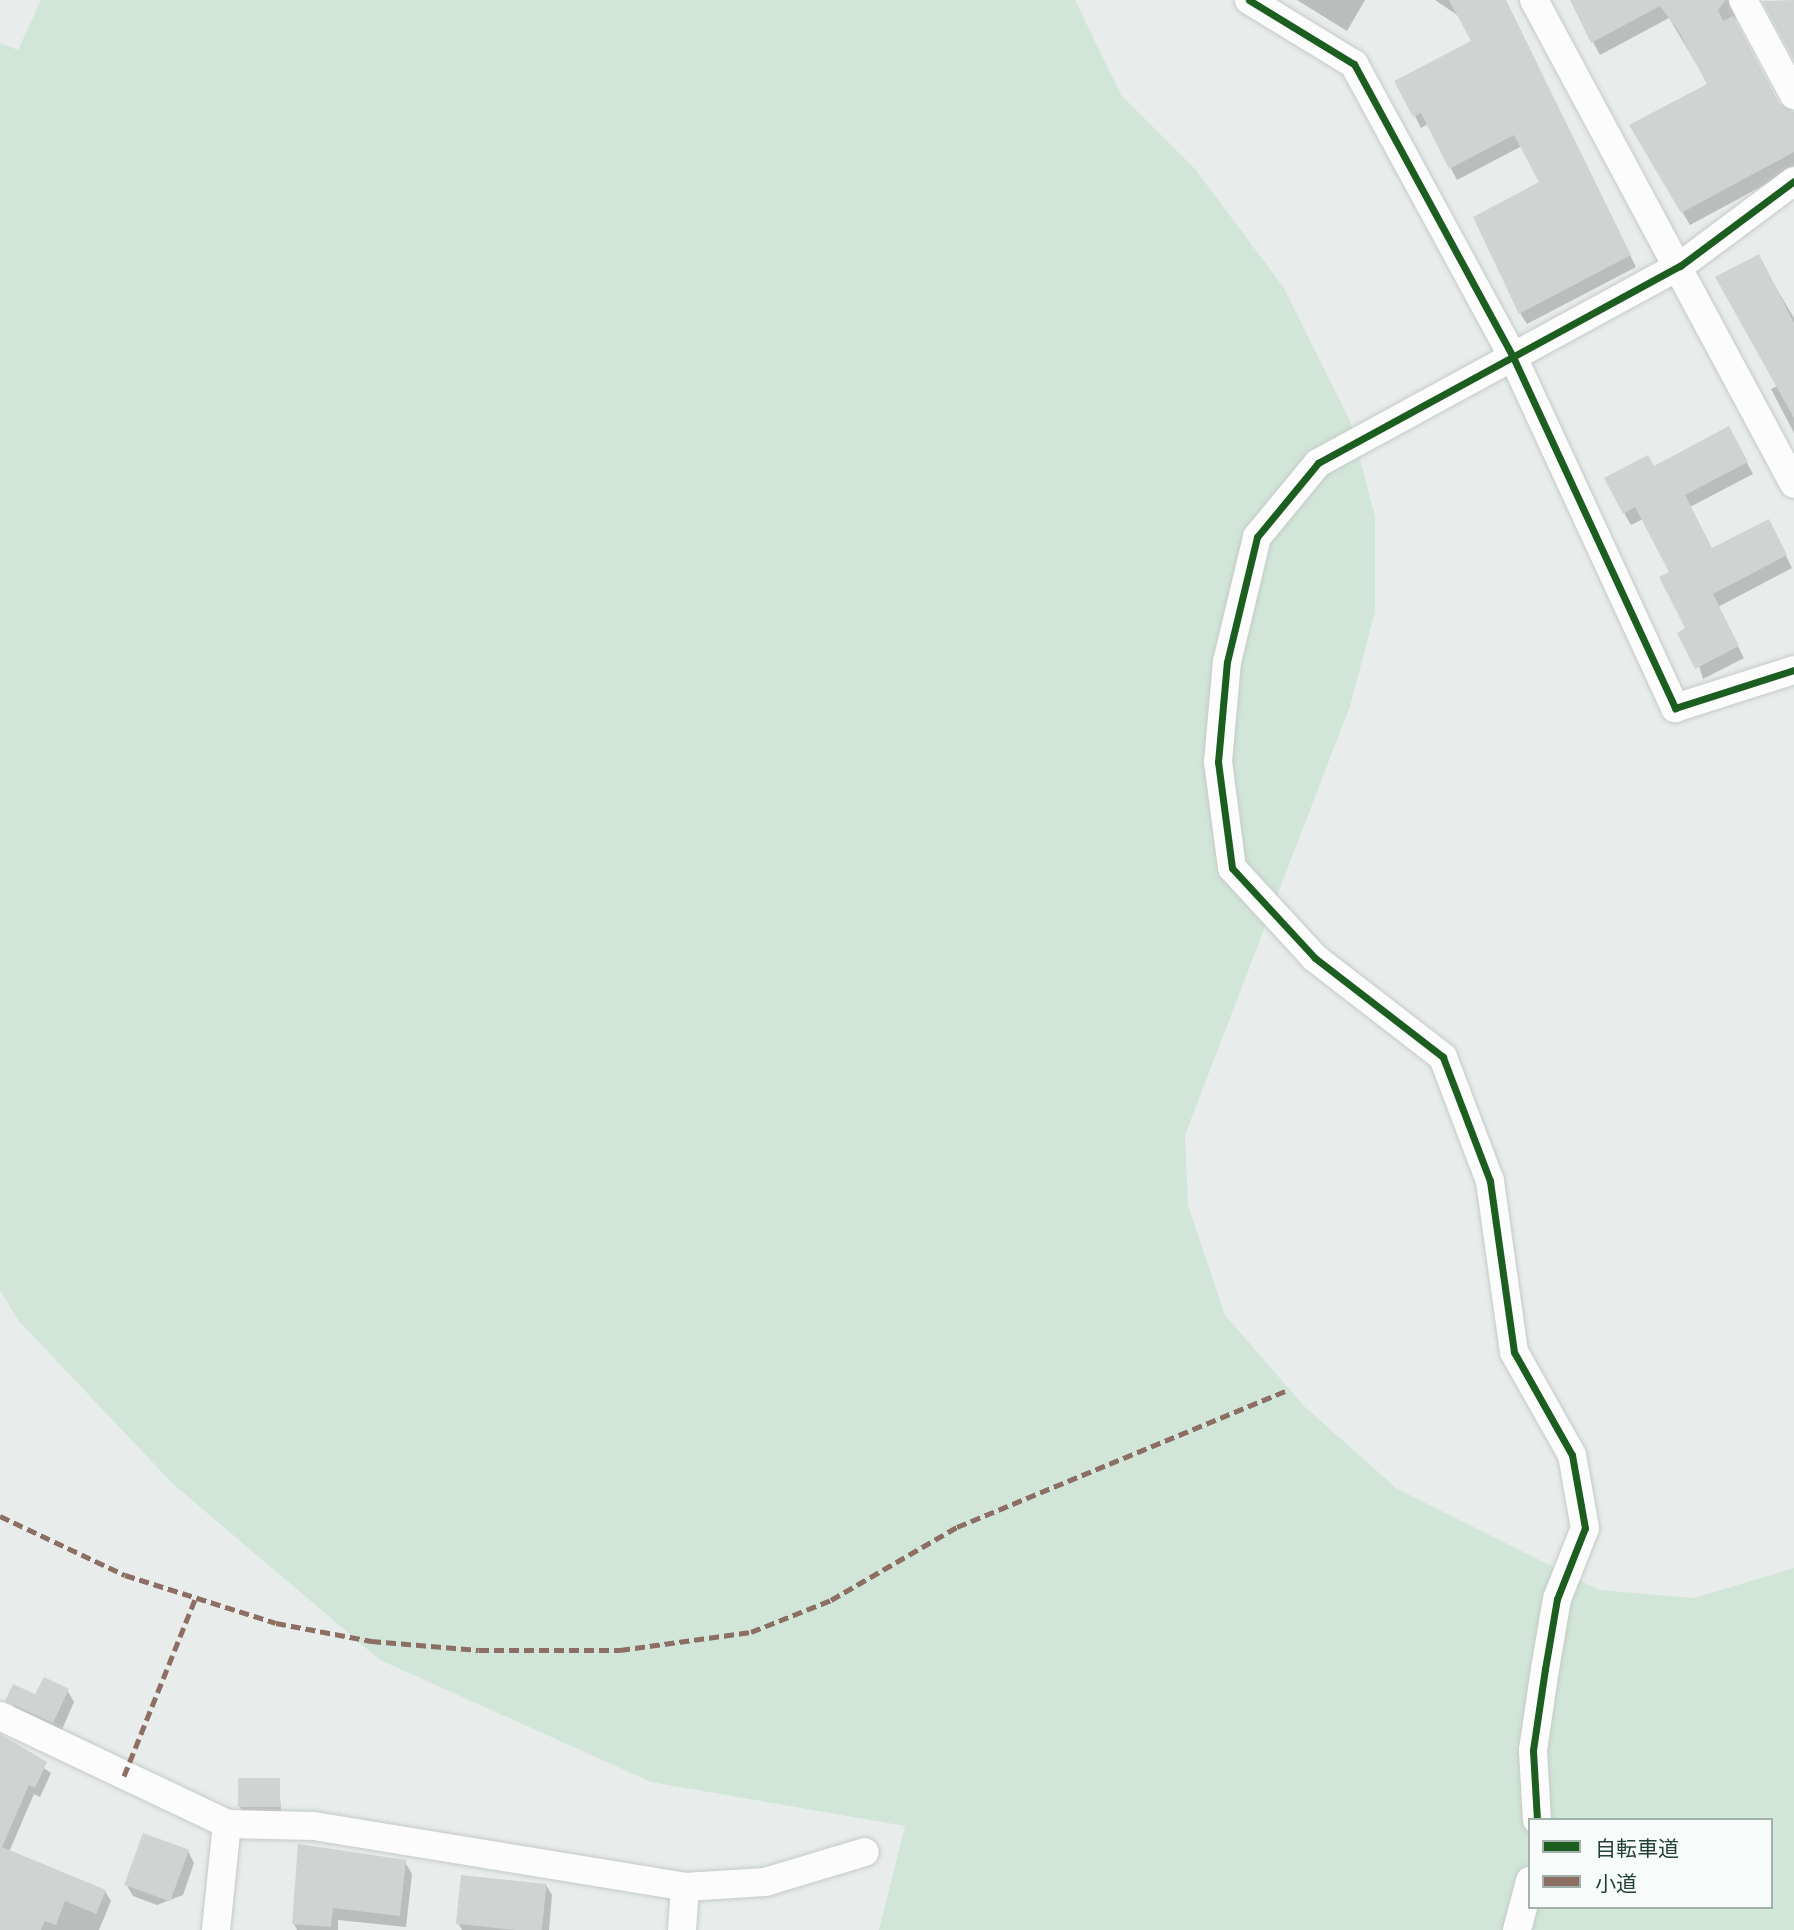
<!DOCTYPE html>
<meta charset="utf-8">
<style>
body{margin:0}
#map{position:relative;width:1794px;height:1930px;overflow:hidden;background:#e8edeb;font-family:"Sofia Sans Condensed","Noto Sans JP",sans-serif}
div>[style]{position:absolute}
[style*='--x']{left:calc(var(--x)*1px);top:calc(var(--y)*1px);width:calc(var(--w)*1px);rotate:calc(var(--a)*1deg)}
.green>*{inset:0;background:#d1e6d8}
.shadow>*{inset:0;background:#0003}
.building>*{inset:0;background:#cfd4d2;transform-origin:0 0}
.roads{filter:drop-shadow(0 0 2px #c5cac8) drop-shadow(0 0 2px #c5cac8)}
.street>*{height:28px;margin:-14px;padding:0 14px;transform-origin:14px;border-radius:14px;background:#fcfcfc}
.quiet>*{height:5px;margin-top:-2.5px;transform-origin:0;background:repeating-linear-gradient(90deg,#8d6e63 0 10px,transparent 0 15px)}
.cycleway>*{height:7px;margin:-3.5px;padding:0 3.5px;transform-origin:3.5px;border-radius:3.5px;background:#1b5e20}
span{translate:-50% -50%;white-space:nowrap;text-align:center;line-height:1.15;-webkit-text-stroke:6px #f7fbf9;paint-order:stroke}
.legend{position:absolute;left:1528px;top:1818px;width:245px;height:91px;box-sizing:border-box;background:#f7fbf9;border:2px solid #a3b1ad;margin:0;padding:9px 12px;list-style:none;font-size:21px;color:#24423a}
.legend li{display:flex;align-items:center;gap:14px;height:35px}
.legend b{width:35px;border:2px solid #a3b1ad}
</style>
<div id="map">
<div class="green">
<div style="clip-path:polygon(evenodd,41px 0,1075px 0,1121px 95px,1195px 169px,1284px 288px,1350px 421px,1375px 516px,1375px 612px,1350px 706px,1185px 1135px,1188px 1206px,1225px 1315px,1304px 1406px,1397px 1489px,1599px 1590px,1694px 1598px,1794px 1568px,1794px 1930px,879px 1930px,905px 1826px,651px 1782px,380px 1660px,173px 1484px,18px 1320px,0 1290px,0 43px,18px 50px,41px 0,1530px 1820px,1771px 1820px,1771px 1907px,1530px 1907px,1530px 1820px)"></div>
</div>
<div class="shadow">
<div style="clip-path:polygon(1297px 0,1365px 0,1347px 31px)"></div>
<div style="clip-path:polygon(1435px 0,1504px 0,1636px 267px,1527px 324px,1520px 313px,1541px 183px,1522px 146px,1457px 180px,1428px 124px,1421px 128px,1415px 116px,1473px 42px,1460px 17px)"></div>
<div style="clip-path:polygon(1571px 0,1743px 0,1736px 4px,1735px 23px,1794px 144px,1794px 169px,1690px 225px,1631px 126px,1709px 85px,1669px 18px,1600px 55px)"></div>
<div style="clip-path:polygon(1758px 257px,1794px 318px,1794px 433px,1771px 389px,1779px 385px)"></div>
<div style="clip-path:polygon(1735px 440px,1753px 474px,1690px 507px,1712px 550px,1775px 533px,1792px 568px,1718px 607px,1744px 658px,1703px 679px,1671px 573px,1643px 519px,1631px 525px,1624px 513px,1653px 468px)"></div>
<div style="clip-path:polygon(67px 1690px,74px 1702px,60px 1734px,18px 1714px,11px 1702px)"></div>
<div style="clip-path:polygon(0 1737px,51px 1773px,40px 1797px,34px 1794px,9px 1852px,105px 1891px,111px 1901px,99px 1930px,0 1930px)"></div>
<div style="clip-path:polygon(279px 1780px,281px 1812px,243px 1812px,240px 1807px)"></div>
<div style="clip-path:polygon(188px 1851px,194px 1863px,183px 1895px,157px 1905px,133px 1896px,126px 1884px)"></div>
<div style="clip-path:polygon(405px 1862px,412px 1874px,406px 1927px,338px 1920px,338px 1930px,297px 1930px,294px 1924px)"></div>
<div style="clip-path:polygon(546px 1885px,552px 1895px,549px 1930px,462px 1930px,458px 1923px)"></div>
</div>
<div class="building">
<div style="clip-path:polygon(1449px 0,1506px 0,1631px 255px,1519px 314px,1473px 217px,1539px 182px,1514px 135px,1449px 169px,1421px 113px,1413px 117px,1394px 81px,1471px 41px)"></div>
<div style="clip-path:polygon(1570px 0,1726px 0,1718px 10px,1723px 21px,1733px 16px,1779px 103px,1794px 112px,1794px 152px,1681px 213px,1629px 125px,1707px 84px,1678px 30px,1660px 6px,1591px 43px)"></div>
<div style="clip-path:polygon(1794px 0,1794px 60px,1762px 1px)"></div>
<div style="clip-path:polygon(1759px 254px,1794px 323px,1794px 418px,1715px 277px)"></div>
<div style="clip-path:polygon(1729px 426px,1748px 462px,1685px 495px,1712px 548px,1769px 519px,1787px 555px,1713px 594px,1739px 646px,1695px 669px,1677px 633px,1685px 628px,1659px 577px,1669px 572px,1635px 507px,1623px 514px,1604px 478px,1648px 455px,1654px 466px)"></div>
<div style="clip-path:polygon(44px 1677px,69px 1689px,53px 1723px,5px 1701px,13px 1684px,35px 1694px)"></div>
<div style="clip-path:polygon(0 1734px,47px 1762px,35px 1788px,29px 1785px,2px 1847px,106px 1890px,96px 1914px,65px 1901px,56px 1925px,45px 1921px,41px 1930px,0 1930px)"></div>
<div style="left:238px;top:1778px;width:42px;height:29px"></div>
<div style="left:143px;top:1833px;width:49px;height:55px;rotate:20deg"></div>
<div style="clip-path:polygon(298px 1844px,406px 1860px,400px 1916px,333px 1908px,331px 1927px,292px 1924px)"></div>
<div style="left:461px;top:1875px;width:86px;height:49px;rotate:6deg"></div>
</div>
<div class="roads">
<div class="street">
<div style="--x:1249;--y:0;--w:123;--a:31.4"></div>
<div style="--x:1354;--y:64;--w:333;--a:61.5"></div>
<div style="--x:1513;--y:357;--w:387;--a:65.2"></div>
<div style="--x:1675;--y:708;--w:125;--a:-17.7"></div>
<div style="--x:1534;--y:0;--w:549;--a:61.76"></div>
<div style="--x:1743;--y:0;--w:108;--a:61.8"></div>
<div style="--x:0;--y:1716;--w:251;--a:25.4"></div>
<div style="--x:227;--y:1824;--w:87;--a:1.3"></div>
<div style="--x:314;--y:1826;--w:376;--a:9.3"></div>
<div style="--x:685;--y:1887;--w:80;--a:-3.6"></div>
<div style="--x:765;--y:1882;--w:104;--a:-16.7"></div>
<div style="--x:1537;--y:1820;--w:70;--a:-93.3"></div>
<div style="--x:1533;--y:1750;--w:82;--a:-81.6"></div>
<div style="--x:1545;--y:1669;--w:71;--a:-80.3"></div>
<div style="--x:1557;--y:1599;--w:76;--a:-68.5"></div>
<div style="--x:1585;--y:1528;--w:74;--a:-100.1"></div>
<div style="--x:1572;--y:1455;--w:118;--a:-119.4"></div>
<div style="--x:1514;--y:1352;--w:173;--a:-98"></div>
<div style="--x:1490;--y:1181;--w:133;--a:-110.8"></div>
<div style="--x:1443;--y:1057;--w:162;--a:-142.3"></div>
<div style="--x:1315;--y:958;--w:122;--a:-132.7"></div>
<div style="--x:1232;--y:868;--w:107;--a:-97.5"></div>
<div style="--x:1218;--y:762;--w:100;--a:-84.9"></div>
<div style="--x:1227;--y:662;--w:129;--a:-76.5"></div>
<div style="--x:1257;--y:537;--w:96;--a:-50.5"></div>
<div style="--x:1318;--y:463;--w:412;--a:-28.6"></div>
<div style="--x:1680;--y:266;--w:142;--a:-36.7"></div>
<div style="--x:216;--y:1930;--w:107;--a:-84.1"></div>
<div style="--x:682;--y:1930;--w:43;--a:-86"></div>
<div style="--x:1517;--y:1930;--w:51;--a:-75.1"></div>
</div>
</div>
<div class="quiet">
<div style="--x:0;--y:1516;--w:138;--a:25.3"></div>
<div style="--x:125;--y:1575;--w:158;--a:17.6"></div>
<div style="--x:276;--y:1623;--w:97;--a:10.7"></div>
<div style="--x:371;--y:1641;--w:108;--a:4.8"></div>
<div style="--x:479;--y:1650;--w:141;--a:0"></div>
<div style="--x:620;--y:1650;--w:132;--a:-7.8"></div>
<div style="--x:751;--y:1632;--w:86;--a:-21.8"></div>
<div style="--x:831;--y:1600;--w:146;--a:-30.1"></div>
<div style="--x:957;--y:1527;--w:356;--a:-22.5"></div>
<div style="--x:124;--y:1776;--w:193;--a:-68.1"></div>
</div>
<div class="cycleway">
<div style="--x:1249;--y:0;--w:123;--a:31.4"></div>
<div style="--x:1354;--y:64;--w:333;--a:61.5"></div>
<div style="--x:1513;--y:357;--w:387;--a:65.2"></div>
<div style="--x:1675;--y:708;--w:125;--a:-17.7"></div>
<div style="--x:1537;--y:1820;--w:70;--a:-93.3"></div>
<div style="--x:1533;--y:1750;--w:82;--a:-81.6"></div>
<div style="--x:1545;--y:1669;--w:71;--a:-80.3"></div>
<div style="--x:1557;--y:1599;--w:76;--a:-68.5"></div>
<div style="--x:1585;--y:1528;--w:74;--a:-100.1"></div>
<div style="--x:1572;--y:1455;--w:118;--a:-119.4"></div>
<div style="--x:1514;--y:1352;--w:173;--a:-98"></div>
<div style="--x:1490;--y:1181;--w:133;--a:-110.8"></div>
<div style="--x:1443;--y:1057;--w:162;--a:-142.3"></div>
<div style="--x:1315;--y:958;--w:122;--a:-132.7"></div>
<div style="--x:1232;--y:868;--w:107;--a:-97.5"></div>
<div style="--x:1218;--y:762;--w:100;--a:-84.9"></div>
<div style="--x:1227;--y:662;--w:129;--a:-76.5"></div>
<div style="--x:1257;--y:537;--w:96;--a:-50.5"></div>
<div style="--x:1318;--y:463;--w:412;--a:-28.6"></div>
<div style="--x:1680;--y:266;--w:142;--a:-36.7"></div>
</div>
<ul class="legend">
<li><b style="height:9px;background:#1b5e20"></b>自転車道</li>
<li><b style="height:9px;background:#8d6e63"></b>小道</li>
</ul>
</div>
